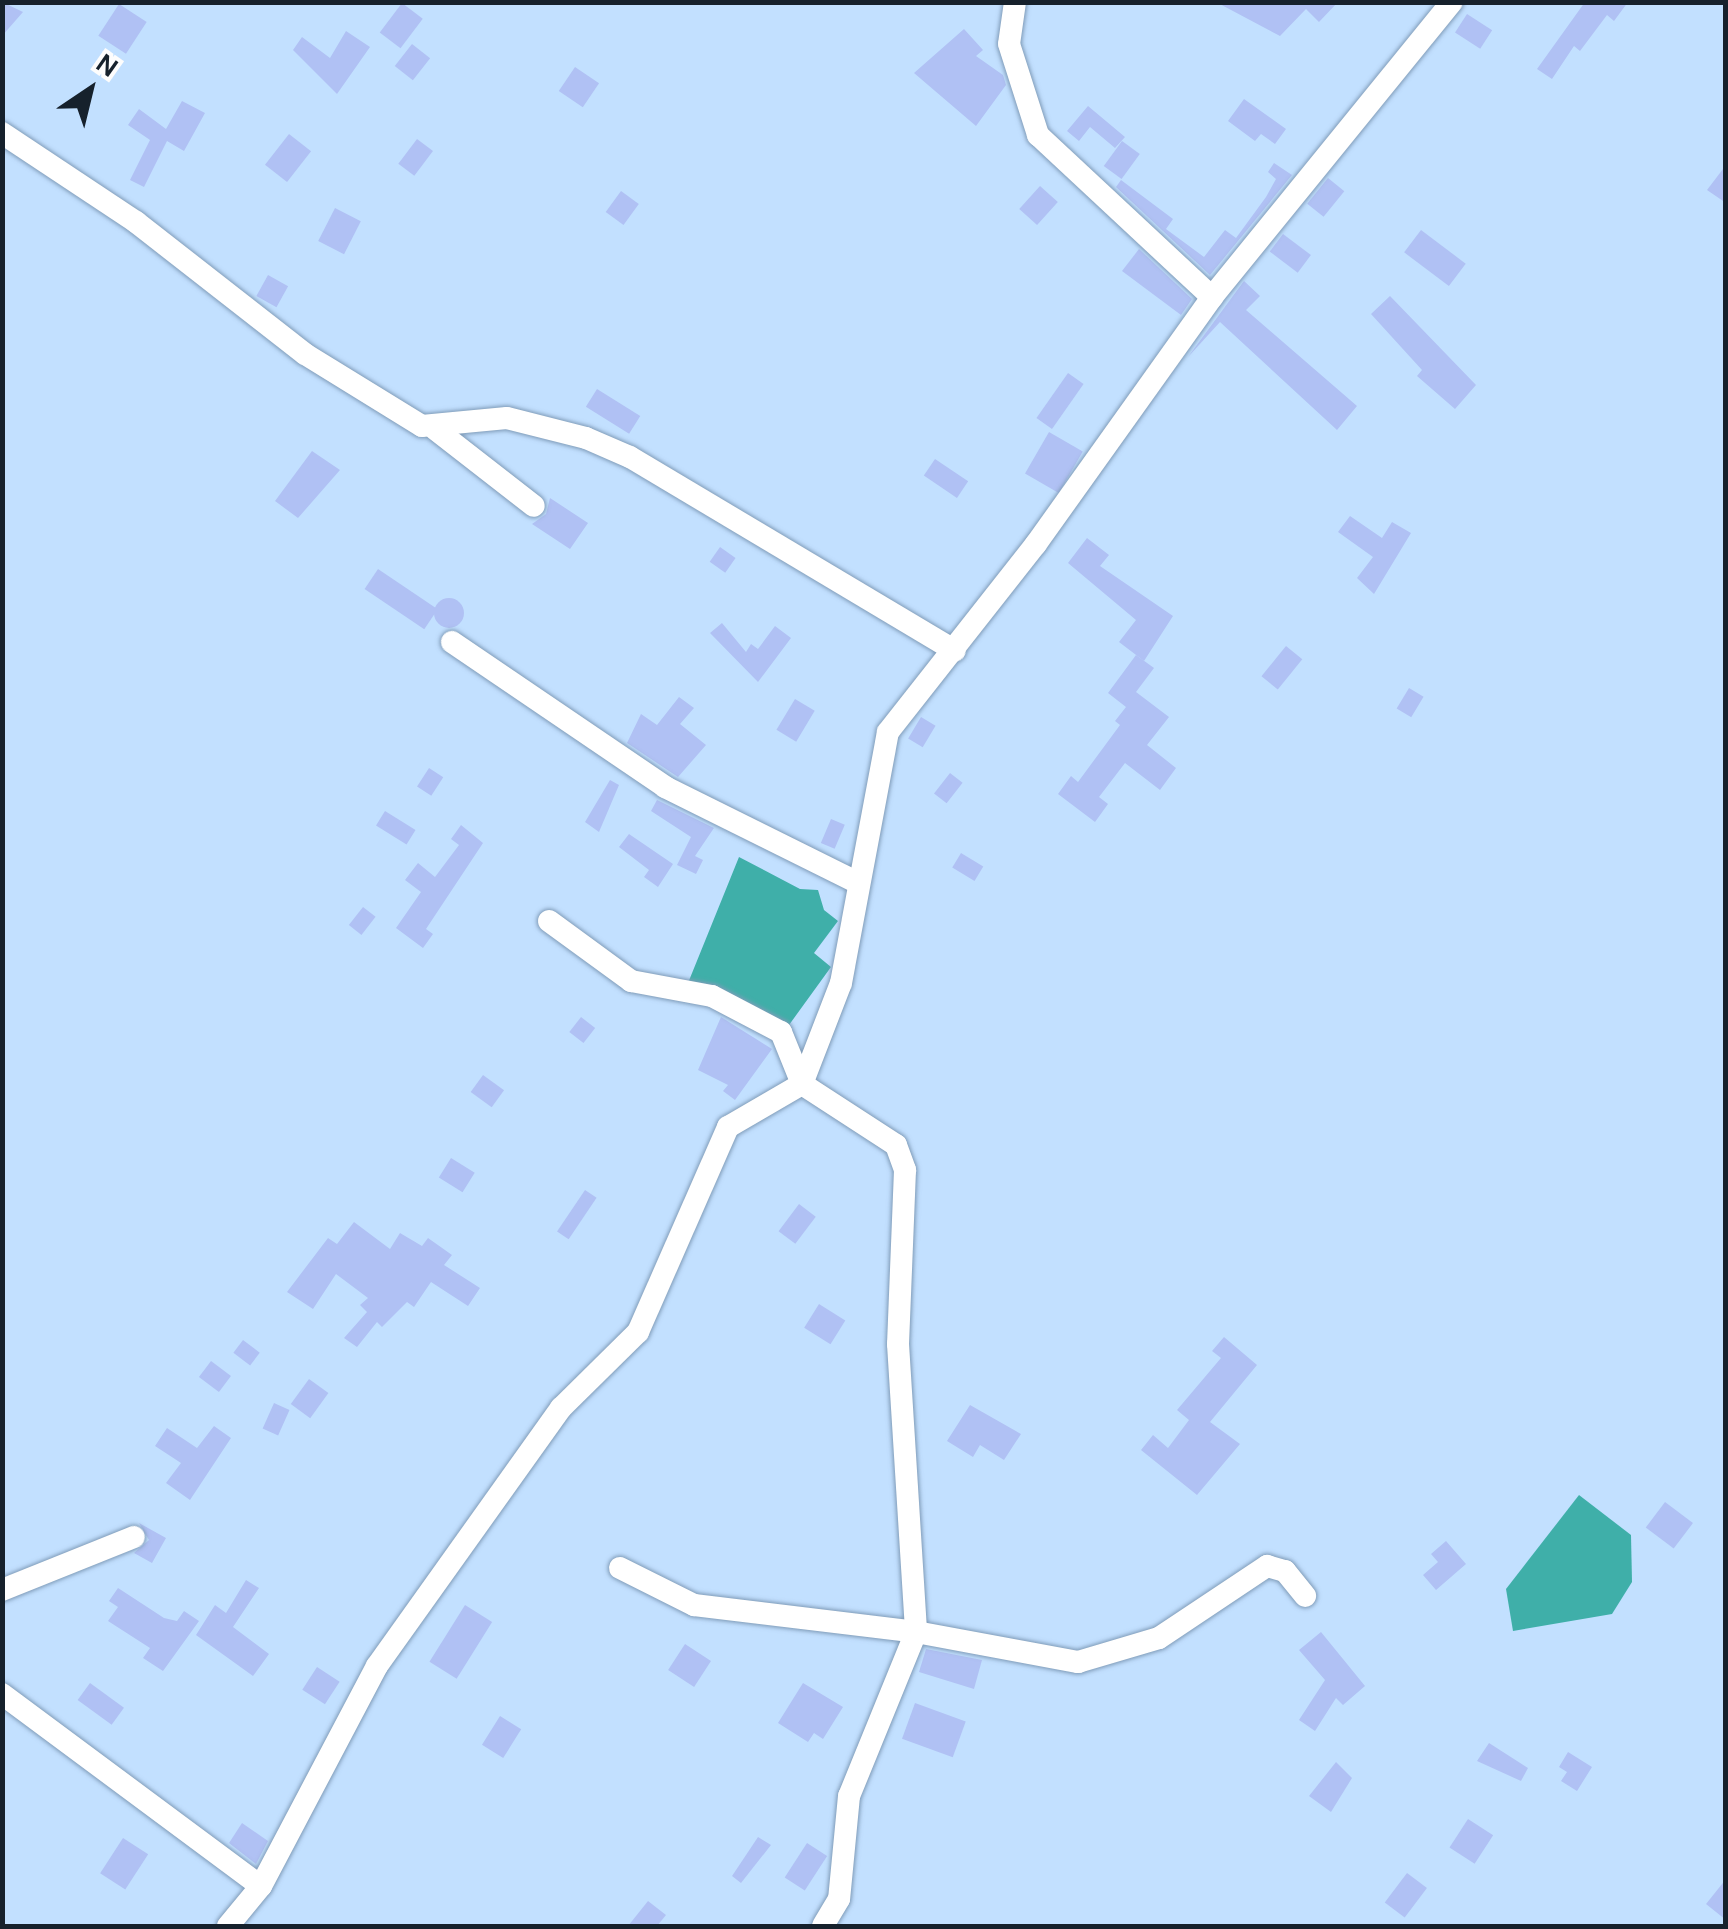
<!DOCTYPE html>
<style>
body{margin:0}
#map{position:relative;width:1728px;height:1929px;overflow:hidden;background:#c2e0ff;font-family:Karla,sans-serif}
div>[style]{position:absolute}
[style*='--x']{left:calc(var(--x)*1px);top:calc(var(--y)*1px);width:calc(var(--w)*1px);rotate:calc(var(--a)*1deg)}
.water>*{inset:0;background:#3fafa9}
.building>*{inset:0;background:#b0c1f4;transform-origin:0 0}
.round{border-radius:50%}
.roads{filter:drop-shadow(0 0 2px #809cb9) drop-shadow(0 0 2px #809cb9)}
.minor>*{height:22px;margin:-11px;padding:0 11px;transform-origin:11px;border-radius:11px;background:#fff}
span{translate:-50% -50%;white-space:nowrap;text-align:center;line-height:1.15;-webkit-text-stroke:10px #fdfdfd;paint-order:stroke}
.frame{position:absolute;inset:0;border:5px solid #16212c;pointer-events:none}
.north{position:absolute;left:40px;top:40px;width:100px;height:100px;-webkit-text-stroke:8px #fdfdfd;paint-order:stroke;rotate:35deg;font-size:28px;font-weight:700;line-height:40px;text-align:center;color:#16212c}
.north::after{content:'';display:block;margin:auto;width:35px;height:45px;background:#16212c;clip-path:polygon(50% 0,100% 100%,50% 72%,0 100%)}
</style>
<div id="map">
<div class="water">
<div style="clip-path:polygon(739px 857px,800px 889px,818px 890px,824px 910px,838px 921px,814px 953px,831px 967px,789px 1025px,688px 983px)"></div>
<div style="clip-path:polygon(1579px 1495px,1631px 1535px,1632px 1582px,1612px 1614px,1513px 1631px,1506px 1589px)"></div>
</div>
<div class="building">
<div style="clip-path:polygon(2px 2px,23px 12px,2px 36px)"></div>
<div style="clip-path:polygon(1216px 2px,1338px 2px,1319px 22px,1306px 9px,1280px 36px)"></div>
<div style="clip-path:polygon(1585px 2px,1628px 2px,1614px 21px,1607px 15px,1580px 51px,1574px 46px,1552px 79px,1537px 69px)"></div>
<div style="left:402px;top:3px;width:26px;height:37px;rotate:37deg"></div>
<div style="left:119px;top:4px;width:33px;height:38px;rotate:33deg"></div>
<div style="left:1467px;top:14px;width:30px;height:22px;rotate:33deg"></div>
<div style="clip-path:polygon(964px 29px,983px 50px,976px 56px,1003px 75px,1006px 85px,976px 126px,914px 73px)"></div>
<div style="clip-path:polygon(346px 31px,370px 47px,337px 94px,293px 50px,302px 37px,330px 58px)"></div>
<div style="left:412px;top:44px;width:23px;height:28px;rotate:38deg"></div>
<div style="left:575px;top:67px;width:29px;height:29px;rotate:34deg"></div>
<div style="clip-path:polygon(1244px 99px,1286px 129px,1275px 144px,1261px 134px,1255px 141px,1228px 121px)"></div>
<div style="clip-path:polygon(182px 101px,205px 113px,184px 151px,167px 141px,144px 187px,130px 180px,150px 140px,128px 125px,139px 109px,166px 129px)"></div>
<div style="clip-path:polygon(1088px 106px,1125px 137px,1115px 148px,1090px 127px,1079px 141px,1067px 131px)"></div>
<div style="left:289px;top:134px;width:28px;height:39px;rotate:38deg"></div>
<div style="left:417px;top:139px;width:20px;height:31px;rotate:37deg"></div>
<div style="left:1122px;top:141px;width:22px;height:31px;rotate:36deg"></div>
<div style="clip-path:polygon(1274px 163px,1292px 175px,1210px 275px,1116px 187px,1121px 180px,1173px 219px,1166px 229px,1204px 257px,1225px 230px,1236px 238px,1266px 197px,1276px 179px,1268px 172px)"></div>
<div style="clip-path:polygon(1726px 165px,1726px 203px,1707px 190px)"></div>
<div style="left:1328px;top:178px;width:21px;height:33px;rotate:39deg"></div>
<div style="left:1040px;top:186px;width:24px;height:31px;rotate:42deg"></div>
<div style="left:621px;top:191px;width:22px;height:26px;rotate:36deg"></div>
<div style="left:335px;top:208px;width:29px;height:37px;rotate:27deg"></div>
<div style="left:1421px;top:230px;width:56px;height:28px;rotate:37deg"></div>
<div style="left:1283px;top:234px;width:35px;height:22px;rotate:37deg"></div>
<div style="clip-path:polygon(1139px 249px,1192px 299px,1181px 315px,1122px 271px)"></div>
<div style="left:268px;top:275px;width:23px;height:24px;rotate:29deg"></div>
<div style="clip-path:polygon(1244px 281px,1260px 296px,1246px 310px,1357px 406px,1337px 430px,1220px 322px,1188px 357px)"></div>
<div style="clip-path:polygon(1390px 296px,1476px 385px,1455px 409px,1417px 376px,1422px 370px,1371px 314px)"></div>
<div style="left:1068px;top:373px;width:19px;height:55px;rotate:35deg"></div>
<div style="left:597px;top:389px;width:51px;height:21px;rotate:32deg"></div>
<div style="left:1049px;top:432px;width:39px;height:48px;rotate:30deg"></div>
<div style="clip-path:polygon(312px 451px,340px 470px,298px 518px,275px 501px)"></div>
<div style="left:935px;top:459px;width:40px;height:20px;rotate:34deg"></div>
<div style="clip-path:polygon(550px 498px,588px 523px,570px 549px,532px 524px,546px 514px)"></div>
<div style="clip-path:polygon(1350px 516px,1382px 538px,1392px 522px,1411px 533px,1374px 594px,1357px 578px,1373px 557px,1338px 532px)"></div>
<div style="clip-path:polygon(1087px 538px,1109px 555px,1100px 566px,1173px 616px,1144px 661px,1119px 642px,1136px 620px,1068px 563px)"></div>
<div style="left:720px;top:547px;width:19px;height:18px;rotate:35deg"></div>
<div style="left:378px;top:569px;width:72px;height:24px;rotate:34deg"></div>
<div class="round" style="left:434px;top:598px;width:30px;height:30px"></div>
<div style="clip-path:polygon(722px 623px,746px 652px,751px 644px,758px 649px,775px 626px,791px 638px,758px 682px,710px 633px)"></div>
<div style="left:1286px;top:646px;width:21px;height:39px;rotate:39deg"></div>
<div style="clip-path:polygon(1136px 655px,1154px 668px,1136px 692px,1169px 717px,1147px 745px,1176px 768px,1160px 790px,1125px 763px,1099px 797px,1108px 804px,1095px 822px,1058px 794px,1071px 776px,1078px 782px,1120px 725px,1115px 721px,1126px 707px,1108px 693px)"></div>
<div style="left:1409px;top:688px;width:17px;height:24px;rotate:31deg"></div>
<div style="clip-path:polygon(679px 697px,694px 708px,680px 724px,706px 745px,678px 777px,627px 743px,641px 714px,657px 725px)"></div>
<div style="left:795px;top:699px;width:23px;height:36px;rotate:31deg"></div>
<div style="left:921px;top:717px;width:17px;height:25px;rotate:31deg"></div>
<div style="left:429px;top:768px;width:17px;height:22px;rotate:33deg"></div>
<div style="left:950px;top:773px;width:16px;height:26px;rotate:38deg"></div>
<div style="clip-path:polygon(610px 780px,619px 785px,599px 832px,585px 822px)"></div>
<div style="clip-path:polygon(657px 800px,714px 828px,695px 856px,703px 860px,696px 874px,677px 865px,691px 837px,651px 811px)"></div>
<div style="left:385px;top:811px;width:36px;height:17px;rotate:32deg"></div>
<div style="left:831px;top:819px;width:15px;height:26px;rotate:23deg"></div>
<div style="clip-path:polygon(461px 825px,483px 843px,426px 929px,433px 934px,423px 948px,396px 928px,421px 892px,405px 880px,418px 863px,435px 877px,459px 845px,451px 839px)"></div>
<div style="clip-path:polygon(629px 834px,673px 864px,658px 887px,644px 877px,649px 870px,619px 847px)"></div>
<div style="left:961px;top:853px;width:26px;height:17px;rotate:31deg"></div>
<div style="left:363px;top:907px;width:16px;height:23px;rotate:38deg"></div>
<div style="left:581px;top:1017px;width:18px;height:19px;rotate:38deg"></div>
<div style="clip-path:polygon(721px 1017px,772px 1049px,735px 1100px,723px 1091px,728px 1085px,698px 1070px)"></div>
<div style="left:483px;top:1075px;width:26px;height:21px;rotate:36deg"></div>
<div style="left:451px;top:1158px;width:28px;height:23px;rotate:32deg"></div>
<div style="left:585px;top:1190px;width:14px;height:50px;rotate:34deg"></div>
<div style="left:799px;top:1204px;width:21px;height:34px;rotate:37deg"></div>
<div style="clip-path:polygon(354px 1222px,390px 1249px,400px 1233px,422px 1246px,428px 1238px,452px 1255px,444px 1265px,480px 1288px,468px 1306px,431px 1282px,414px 1307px,407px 1302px,382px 1327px,377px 1322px,357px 1347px,344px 1338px,367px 1312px,360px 1305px,368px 1298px,336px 1274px,313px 1309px,287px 1292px,328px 1238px,337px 1244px)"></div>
<div style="left:819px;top:1304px;width:31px;height:28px;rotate:32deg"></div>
<div style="clip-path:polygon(1224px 1337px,1257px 1365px,1210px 1422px,1240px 1444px,1197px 1495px,1141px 1450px,1153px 1435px,1168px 1448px,1189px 1420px,1177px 1410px,1221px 1358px,1212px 1351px)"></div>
<div style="left:243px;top:1340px;width:21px;height:16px;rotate:37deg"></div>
<div style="left:211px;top:1361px;width:25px;height:20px;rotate:37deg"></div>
<div style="left:309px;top:1379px;width:24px;height:31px;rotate:36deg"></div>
<div style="left:274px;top:1403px;width:17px;height:28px;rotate:24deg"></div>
<div style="clip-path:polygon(970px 1405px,1021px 1434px,1004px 1460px,980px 1445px,973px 1457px,947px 1441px)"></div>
<div style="clip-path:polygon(214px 1426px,231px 1438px,190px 1500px,166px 1483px,181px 1463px,155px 1446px,167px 1428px,197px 1448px)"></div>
<div style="left:1665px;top:1502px;width:35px;height:32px;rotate:37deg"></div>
<div style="clip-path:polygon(139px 1523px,166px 1538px,152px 1563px,134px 1553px,149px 1540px)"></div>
<div style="clip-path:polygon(1446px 1541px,1466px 1564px,1436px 1590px,1423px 1575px,1438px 1562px,1431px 1554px)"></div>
<div style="clip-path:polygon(246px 1580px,259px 1588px,233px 1627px,269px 1654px,253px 1676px,196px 1635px,215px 1605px,226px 1613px)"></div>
<div style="clip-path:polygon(118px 1588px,164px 1618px,177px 1621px,184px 1611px,199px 1621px,163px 1671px,143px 1658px,150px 1648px,108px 1621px,118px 1607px,109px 1601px)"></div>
<div style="left:465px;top:1605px;width:32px;height:67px;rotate:32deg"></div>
<div style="clip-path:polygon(1321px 1632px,1365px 1686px,1343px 1705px,1336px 1698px,1315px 1731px,1299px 1720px,1325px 1680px,1299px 1650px)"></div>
<div style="left:685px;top:1644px;width:31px;height:31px;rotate:33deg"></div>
<div style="clip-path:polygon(926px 1649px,982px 1660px,974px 1689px,919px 1672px)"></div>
<div style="left:317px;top:1667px;width:27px;height:27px;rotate:33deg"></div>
<div style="left:90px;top:1683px;width:42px;height:21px;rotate:36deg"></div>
<div style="clip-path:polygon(803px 1683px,843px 1707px,823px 1739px,814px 1733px,808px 1742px,778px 1723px)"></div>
<div style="left:915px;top:1703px;width:54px;height:38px;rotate:20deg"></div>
<div style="left:500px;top:1716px;width:25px;height:34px;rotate:32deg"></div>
<div style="clip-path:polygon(1489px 1743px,1528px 1768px,1521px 1781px,1477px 1761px)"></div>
<div style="clip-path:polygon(1568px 1752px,1592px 1767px,1577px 1791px,1561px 1781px,1567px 1772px,1559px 1767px)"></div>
<div style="clip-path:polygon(1336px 1762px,1352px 1778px,1331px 1812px,1309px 1796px)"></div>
<div style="left:1468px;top:1819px;width:30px;height:34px;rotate:33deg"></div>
<div style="clip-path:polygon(242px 1823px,268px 1841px,256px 1864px,229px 1843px)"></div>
<div style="clip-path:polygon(758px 1837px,771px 1845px,741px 1883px,732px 1876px)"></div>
<div style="left:123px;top:1838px;width:30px;height:42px;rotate:33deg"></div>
<div style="left:807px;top:1843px;width:24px;height:41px;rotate:33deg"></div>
<div style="left:1407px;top:1873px;width:25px;height:37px;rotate:37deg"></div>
<div style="clip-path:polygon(1726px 1879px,1726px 1920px,1706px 1904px)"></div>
<div style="clip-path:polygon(648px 1901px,666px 1915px,657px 1926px,628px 1926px)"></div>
</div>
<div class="roads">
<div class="minor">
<div style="--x:1015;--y:2;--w:42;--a:98.1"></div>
<div style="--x:1009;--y:44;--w:96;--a:72.3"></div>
<div style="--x:1038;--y:135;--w:238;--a:43"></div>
<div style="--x:2;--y:133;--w:161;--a:33.6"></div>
<div style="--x:136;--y:222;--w:214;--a:38"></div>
<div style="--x:305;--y:354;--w:137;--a:31.6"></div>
<div style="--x:422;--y:426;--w:85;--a:-5.4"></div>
<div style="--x:507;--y:418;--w:81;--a:14.2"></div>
<div style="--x:586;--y:438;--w:48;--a:23.4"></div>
<div style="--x:630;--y:457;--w:378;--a:30.8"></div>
<div style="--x:435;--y:429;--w:125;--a:37.9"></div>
<div style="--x:452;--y:642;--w:258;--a:34.2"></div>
<div style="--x:665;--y:787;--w:213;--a:26.4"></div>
<div style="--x:549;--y:921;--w:102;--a:36.2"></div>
<div style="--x:631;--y:981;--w:82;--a:10.5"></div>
<div style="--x:712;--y:996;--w:78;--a:27.6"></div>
<div style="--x:781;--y:1032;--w:56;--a:68"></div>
<div style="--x:802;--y:1084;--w:112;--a:33"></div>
<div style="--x:896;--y:1145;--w:27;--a:70"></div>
<div style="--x:905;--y:1170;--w:174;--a:92.3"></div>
<div style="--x:898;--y:1344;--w:289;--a:86.4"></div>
<div style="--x:916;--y:1632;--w:177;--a:112.2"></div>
<div style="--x:849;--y:1796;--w:103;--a:95.5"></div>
<div style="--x:839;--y:1899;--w:31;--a:121"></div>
<div style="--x:620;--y:1568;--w:83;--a:26.6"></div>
<div style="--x:694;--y:1605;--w:224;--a:6.9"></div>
<div style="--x:916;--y:1632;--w:165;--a:10.5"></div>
<div style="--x:1078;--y:1662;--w:84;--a:-16.5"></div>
<div style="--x:1159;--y:1638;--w:130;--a:-33.7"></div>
<div style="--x:1267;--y:1566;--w:19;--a:16"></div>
<div style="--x:1285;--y:1571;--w:32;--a:51"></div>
<div style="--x:2;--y:1590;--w:142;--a:-21.9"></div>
<div style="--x:2;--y:1694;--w:322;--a:36.6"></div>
<div style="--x:228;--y:1926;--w:52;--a:-50.5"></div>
<div style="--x:261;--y:1886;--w:249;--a:-62.2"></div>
<div style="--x:377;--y:1666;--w:317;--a:-54.5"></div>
<div style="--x:561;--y:1408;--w:108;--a:-44.6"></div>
<div style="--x:638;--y:1332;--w:224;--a:-66.3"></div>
<div style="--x:728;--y:1127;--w:86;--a:-30.2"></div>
<div style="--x:802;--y:1084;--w:108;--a:-68.9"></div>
<div style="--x:841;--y:983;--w:255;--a:-79.4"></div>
<div style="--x:888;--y:732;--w:239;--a:-51.8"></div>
<div style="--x:1036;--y:544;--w:303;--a:-54.5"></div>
<div style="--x:1212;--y:297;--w:380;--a:-50.9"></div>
</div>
</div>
<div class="frame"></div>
<div class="north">N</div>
</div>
